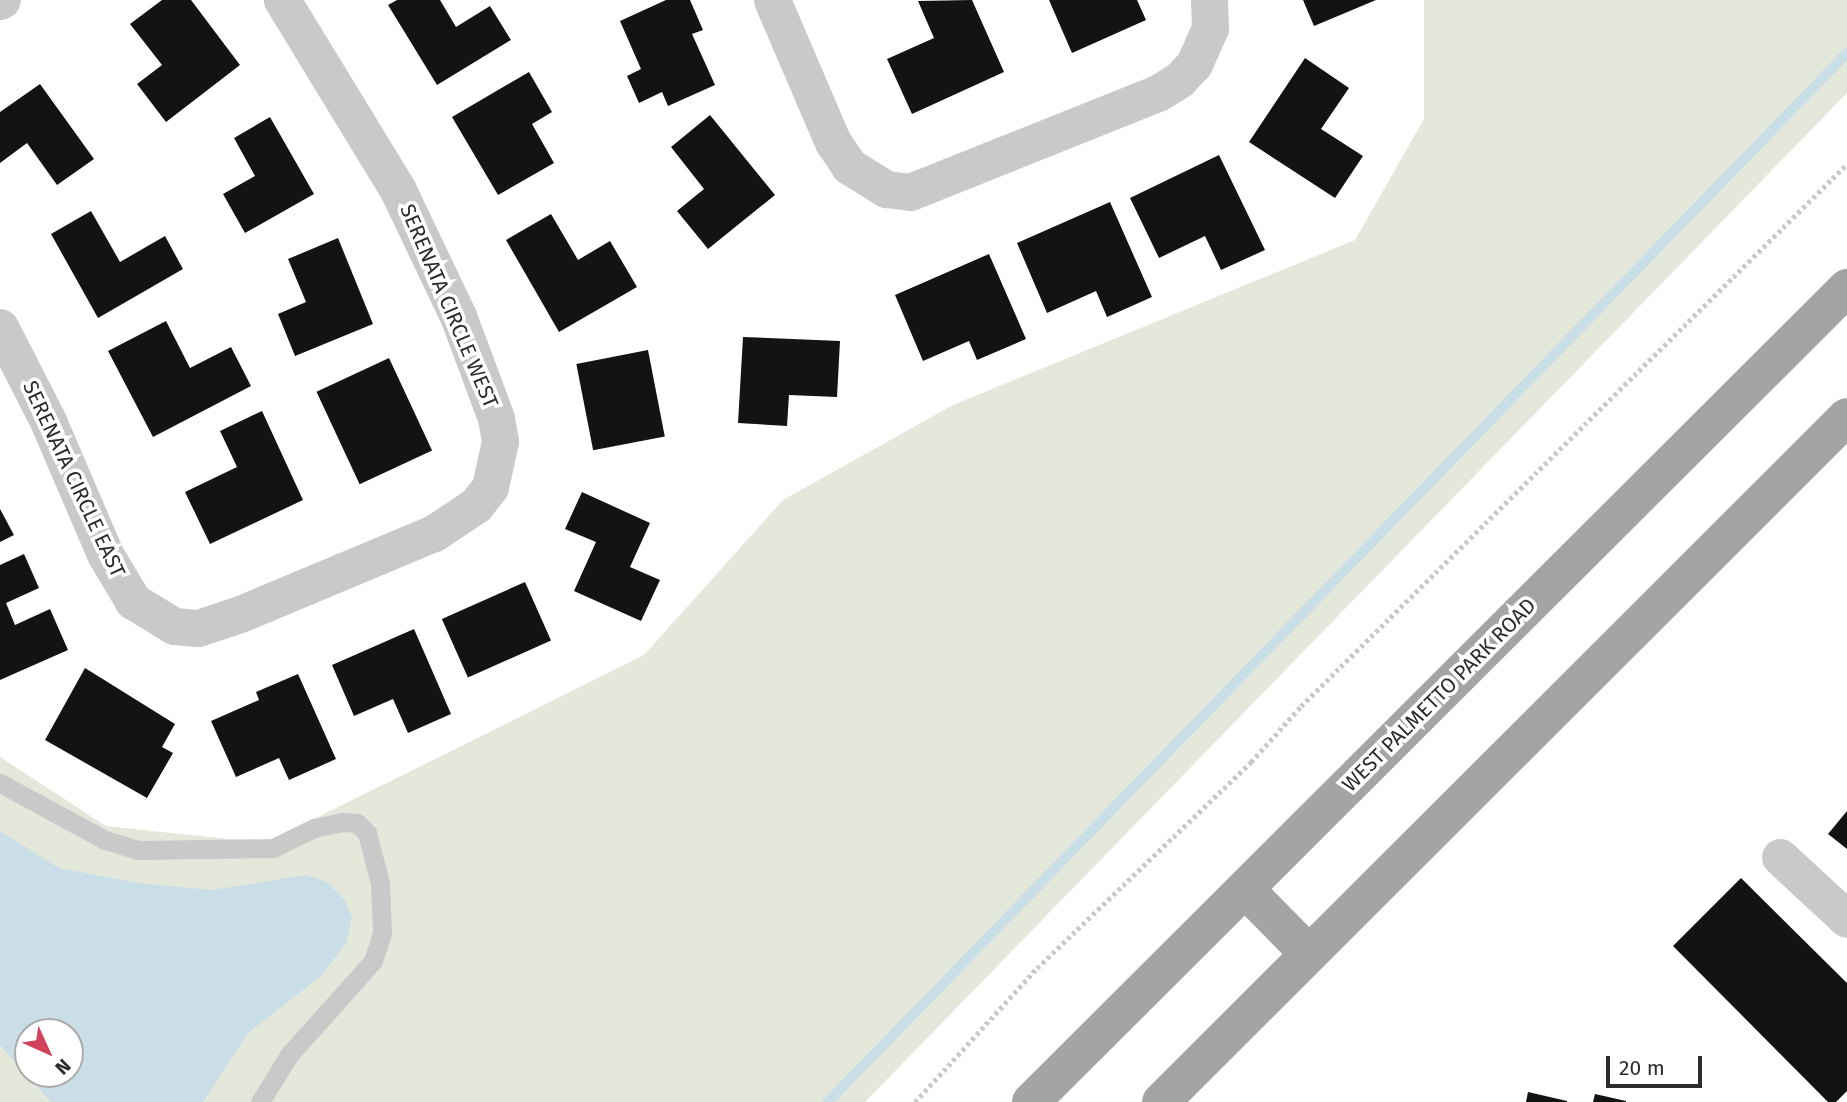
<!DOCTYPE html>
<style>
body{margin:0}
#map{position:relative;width:1847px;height:1102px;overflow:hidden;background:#fff;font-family:"Fira Sans",sans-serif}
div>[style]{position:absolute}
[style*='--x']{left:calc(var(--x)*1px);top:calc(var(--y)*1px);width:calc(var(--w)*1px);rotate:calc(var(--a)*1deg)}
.green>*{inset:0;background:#e3e8db}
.water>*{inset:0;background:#c9dee6}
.stream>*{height:10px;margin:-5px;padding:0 5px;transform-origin:5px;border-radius:5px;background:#c9dee6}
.building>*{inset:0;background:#131313;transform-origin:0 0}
.path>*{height:4.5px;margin-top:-2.25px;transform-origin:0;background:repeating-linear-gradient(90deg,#c9c9c9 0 3.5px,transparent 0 7px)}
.service>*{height:19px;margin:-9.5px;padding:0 9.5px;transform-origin:9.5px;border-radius:9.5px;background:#c9c9c9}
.minor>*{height:37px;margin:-18.5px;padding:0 18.5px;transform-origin:18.5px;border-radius:18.5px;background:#c9c9c9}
.primary>*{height:38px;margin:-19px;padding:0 19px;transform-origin:19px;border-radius:19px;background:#a4a4a4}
span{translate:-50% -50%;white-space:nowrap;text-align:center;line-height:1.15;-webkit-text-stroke:7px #fff;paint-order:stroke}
.street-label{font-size:21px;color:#2c2c2c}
.north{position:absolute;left:14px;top:1018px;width:70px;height:70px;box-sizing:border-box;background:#fff;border:2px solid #ababab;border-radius:50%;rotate:135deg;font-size:19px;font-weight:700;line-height:28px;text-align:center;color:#2c2c2c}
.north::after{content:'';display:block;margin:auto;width:24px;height:32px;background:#d1415a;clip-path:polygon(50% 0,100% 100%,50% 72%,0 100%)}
.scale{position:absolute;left:1606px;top:1056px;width:96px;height:32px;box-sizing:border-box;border:4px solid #2c2c2c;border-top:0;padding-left:9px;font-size:21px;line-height:24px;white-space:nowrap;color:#2c2c2c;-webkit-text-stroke:5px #fff;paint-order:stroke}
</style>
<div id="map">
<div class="green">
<div style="clip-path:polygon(evenodd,1424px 0,1847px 0,1847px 93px,865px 1102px,0 1102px,0 757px,106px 826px,266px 843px,644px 655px,783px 500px,953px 405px,1355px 240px,1424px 119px,1424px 0,28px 1032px,70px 1032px,70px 1074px,28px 1074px,28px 1032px)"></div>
</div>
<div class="water">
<div style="clip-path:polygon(evenodd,0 831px,59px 868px,138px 883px,212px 890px,306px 875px,327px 882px,344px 899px,352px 917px,346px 943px,321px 976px,248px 1033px,203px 1102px,51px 1102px,0 1045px,0 831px,28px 1032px,70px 1032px,70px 1074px,28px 1074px,28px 1032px)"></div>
</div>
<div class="stream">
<div style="--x:828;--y:1102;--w:1462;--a:-45.83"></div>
</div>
<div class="building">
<div style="clip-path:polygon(162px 0,191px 0,240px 65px,166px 122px,137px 84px,162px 65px,130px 24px)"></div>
<div style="clip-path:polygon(397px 0,440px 0,456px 27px,490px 6px,511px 40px,437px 85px,388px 5px)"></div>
<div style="clip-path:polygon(666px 0,690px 0,703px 30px,692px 34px,715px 85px,668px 106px,662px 92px,639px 103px,627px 76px,641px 69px,620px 21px)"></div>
<div style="clip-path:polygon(972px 0,1004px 72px,912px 114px,887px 59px,934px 38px,918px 1px)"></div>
<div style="clip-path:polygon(1049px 0,1137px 0,1146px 20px,1072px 53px)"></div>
<div style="clip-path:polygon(1303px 0,1376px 0,1314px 26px)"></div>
<div style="clip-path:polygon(1305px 58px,1349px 88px,1321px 129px,1363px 156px,1335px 198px,1249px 142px)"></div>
<div style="clip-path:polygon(529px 72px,552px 112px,532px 124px,554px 163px,498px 195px,452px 117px)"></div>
<div style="clip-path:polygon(40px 84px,94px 159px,57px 185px,27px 143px,0 163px,0 112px)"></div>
<div style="clip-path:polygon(710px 115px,775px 195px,708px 249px,677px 211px,704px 189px,671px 147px)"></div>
<div style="clip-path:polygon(270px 117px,314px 194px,245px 233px,223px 194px,255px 176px,234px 138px)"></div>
<div style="clip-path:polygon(1219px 155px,1265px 250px,1221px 270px,1205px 236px,1159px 258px,1130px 198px)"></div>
<div style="clip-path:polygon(1110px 202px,1152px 297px,1107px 317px,1096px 291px,1047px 313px,1017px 243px)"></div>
<div style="clip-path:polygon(91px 211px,120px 262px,165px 236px,183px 269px,98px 318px,51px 234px)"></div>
<div style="clip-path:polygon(551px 214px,578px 260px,610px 241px,637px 287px,559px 332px,506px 240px)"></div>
<div style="clip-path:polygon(338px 238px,373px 324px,295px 356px,278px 314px,306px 302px,288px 259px)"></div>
<div style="clip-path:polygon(989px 254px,1026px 339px,977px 360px,969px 341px,923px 361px,895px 295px)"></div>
<div style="clip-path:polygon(166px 321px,190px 368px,231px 347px,251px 386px,153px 437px,108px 351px)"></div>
<div style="clip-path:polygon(743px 337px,840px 341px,837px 397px,789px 395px,787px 426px,738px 423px)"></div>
<div style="left:648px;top:350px;width:88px;height:73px;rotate:79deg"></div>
<div style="left:389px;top:358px;width:102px;height:80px;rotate:65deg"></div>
<div style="clip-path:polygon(262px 411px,303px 500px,210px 544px,185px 492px,237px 467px,220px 431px)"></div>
<div style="clip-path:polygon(582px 492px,650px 523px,630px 567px,660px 580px,641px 621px,574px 591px,596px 542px,565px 529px)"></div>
<div style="clip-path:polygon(0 509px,14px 535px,0 542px)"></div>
<div style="clip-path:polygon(24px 554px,39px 588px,6px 603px,15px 625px,50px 609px,68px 650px,0 680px,0 565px)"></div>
<div style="left:525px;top:582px;width:64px;height:91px;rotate:66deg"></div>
<div style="clip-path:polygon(414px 629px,451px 714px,408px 733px,393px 699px,354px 716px,332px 665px)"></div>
<div style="clip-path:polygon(85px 668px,175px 724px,162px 747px,173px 753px,147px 798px,45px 740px)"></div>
<div style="clip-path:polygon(298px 674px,336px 759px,289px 780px,279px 758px,236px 777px,211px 721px,259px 700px,256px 692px)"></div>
<div style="clip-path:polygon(1847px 811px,1847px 849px,1828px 834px)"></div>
<div style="clip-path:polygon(1741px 878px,1847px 983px,1847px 1091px,1836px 1102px,1828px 1102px,1673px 946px)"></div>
<div style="clip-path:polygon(1528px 1092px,1567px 1101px,1567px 1102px,1526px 1102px)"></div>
<div style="clip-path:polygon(1595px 1094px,1626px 1101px,1626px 1102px,1593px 1102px)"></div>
</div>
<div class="path">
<div style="--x:915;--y:1102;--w:181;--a:-47.7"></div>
<div style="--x:1037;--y:968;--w:297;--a:-43.9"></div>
<div style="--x:1251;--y:762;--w:75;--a:-48.2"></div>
<div style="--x:1301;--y:706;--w:769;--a:-44.79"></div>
</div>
<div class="service">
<div style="--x:0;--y:783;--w:119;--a:28.5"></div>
<div style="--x:105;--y:840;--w:34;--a:17"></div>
<div style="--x:138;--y:850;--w:135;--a:-0.8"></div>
<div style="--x:273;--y:848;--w:46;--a:-26"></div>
<div style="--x:314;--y:828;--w:29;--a:-12"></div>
<div style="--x:342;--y:822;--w:15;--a:4"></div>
<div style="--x:357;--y:823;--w:14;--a:45"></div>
<div style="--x:367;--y:833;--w:52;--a:75.4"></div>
<div style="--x:380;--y:883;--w:50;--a:87.7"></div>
<div style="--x:382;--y:933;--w:29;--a:108"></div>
<div style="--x:373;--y:961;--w:126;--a:131.8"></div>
<div style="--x:289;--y:1055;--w:55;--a:121.7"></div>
</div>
<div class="minor">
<div style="--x:772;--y:0;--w:155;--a:66.8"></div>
<div style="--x:833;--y:142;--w:29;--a:56"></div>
<div style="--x:849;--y:166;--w:44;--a:31.9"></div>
<div style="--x:886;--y:189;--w:24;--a:7"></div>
<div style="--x:910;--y:192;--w:267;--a:-21.8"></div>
<div style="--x:1158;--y:93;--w:25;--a:-32"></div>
<div style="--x:1179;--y:80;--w:22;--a:-47"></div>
<div style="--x:1194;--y:64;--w:39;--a:-66"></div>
<div style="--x:1210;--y:28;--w:28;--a:-92"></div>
<div style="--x:0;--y:1;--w:2;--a:-27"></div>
<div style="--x:0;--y:327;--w:106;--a:62.9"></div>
<div style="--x:48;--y:421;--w:145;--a:66.8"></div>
<div style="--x:105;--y:554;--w:55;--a:59.2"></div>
<div style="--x:133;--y:601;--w:48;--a:31.4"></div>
<div style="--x:174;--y:626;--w:24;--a:5"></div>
<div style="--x:198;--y:628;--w:44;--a:-18.4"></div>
<div style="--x:240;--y:614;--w:210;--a:-22.7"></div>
<div style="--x:434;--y:533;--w:50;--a:-33.7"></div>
<div style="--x:476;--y:505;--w:23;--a:-52"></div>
<div style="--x:490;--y:487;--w:47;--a:-77.7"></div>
<div style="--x:500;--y:441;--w:23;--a:-100"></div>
<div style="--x:496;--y:418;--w:109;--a:-110.4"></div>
<div style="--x:458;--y:316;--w:140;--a:-115.5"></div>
<div style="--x:398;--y:190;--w:223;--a:-121.4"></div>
<div style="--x:1780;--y:857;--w:91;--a:42.8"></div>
</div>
<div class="primary">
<div style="--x:1245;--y:889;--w:91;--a:45.4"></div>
<div style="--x:1031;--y:1102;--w:1153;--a:-44.93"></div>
<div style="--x:1161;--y:1102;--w:969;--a:-44.96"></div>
</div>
<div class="street-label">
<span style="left:449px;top:306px;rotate:67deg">SERENATA CIRCLE WEST</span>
<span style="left:74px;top:479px;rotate:65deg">SERENATA CIRCLE EAST</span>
<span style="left:1439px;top:695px;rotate:-45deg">WEST PALMETTO PARK ROAD</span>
</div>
<div class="north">N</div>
<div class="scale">20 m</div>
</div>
